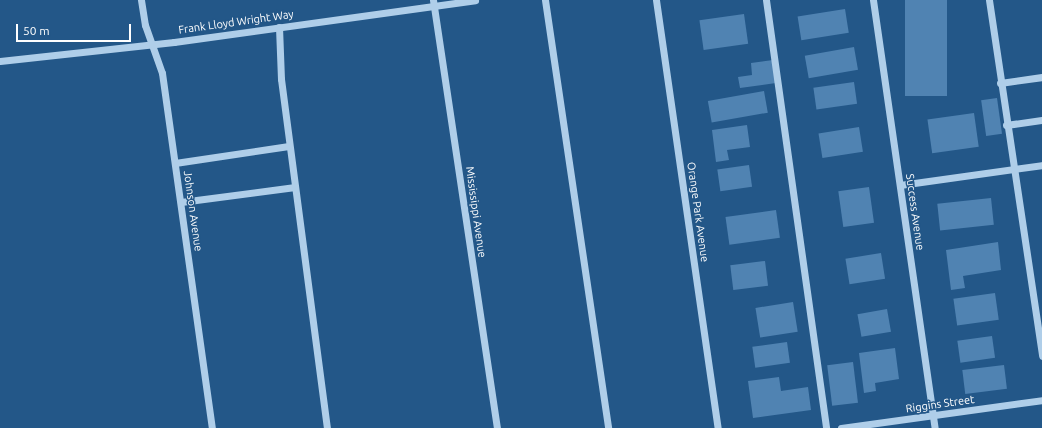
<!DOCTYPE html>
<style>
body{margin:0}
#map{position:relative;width:1042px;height:428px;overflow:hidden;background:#235788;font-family:Ubuntu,sans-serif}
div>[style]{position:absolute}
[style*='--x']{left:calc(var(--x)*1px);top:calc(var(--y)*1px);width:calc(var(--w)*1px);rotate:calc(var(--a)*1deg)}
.building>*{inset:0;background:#5083b2;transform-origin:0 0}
.minor>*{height:7px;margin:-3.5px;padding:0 3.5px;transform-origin:3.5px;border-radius:3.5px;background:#afcee9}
span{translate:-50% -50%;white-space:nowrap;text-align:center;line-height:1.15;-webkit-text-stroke:3px #235788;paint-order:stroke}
.street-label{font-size:11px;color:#fff}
.scale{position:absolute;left:16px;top:24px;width:115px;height:18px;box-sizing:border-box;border:2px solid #fff;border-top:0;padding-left:5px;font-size:12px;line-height:14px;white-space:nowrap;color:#fff;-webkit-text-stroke:3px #235788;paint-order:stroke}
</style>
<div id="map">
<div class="building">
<div style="left:905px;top:0;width:42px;height:96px"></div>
<div style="left:845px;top:9px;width:24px;height:48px;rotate:81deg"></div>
<div style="left:744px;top:14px;width:30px;height:45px;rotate:82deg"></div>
<div style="left:854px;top:47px;width:23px;height:50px;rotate:80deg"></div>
<div style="clip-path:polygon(773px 60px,776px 83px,740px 88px,738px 77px,752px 75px,751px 63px)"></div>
<div style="left:854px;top:82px;width:22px;height:41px;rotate:82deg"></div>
<div style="left:764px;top:91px;width:22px;height:57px;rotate:80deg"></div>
<div style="left:997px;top:98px;width:36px;height:16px;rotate:82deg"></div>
<div style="left:974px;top:113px;width:34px;height:47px;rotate:82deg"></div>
<div style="clip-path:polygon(747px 125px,750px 147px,727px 150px,729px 160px,716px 162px,712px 130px)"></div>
<div style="left:859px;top:127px;width:25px;height:41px;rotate:81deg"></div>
<div style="left:749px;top:165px;width:22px;height:32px;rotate:82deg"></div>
<div style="left:869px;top:187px;width:36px;height:31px;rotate:82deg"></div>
<div style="left:991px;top:198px;width:27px;height:54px;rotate:84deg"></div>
<div style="left:776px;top:210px;width:28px;height:51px;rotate:82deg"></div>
<div style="clip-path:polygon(998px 242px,1001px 270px,963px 276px,965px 288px,951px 290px,946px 250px)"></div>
<div style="left:881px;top:253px;width:26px;height:36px;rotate:81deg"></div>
<div style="left:765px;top:261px;width:25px;height:35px;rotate:83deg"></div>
<div style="left:995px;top:293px;width:27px;height:42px;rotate:82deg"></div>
<div style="left:793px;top:302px;width:30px;height:38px;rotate:81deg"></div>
<div style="left:887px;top:309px;width:23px;height:30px;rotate:80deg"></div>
<div style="left:992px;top:336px;width:22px;height:35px;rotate:82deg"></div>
<div style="left:787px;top:342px;width:21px;height:35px;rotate:82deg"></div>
<div style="clip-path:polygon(895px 348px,899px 379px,875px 383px,876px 391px,864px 393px,859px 353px)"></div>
<div style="left:853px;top:362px;width:41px;height:26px;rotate:83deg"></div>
<div style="left:1004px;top:365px;width:24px;height:42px;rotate:83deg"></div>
<div style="clip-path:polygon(779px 377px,781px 391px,808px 387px,811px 410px,753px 418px,748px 381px)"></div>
</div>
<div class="minor">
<div style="--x:141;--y:0;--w:25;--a:81"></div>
<div style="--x:145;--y:25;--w:51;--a:70.5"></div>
<div style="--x:162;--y:73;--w:359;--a:82"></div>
<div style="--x:433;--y:0;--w:433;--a:81.5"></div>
<div style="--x:545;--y:0;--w:433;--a:81.6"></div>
<div style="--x:656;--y:0;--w:432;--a:81.8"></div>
<div style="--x:766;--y:0;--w:432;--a:82"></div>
<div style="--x:873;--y:0;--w:432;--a:81.8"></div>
<div style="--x:989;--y:0;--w:360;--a:81.5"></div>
<div style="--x:279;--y:27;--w:52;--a:87.8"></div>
<div style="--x:281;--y:79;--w:352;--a:82.5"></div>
<div style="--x:0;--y:61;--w:175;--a:-6.2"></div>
<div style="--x:174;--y:42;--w:304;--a:-7.9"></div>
<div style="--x:1000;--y:83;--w:42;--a:-8.1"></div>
<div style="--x:1006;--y:125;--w:36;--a:-8"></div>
<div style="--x:175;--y:163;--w:115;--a:-8.5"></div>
<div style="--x:900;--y:185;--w:143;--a:-8"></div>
<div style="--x:181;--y:202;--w:115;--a:-7.5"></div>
<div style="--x:841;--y:428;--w:203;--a:-7.9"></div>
</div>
<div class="street-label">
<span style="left:236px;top:22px;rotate:-8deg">Frank Lloyd Wright Way</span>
<span style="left:193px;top:211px;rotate:82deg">Johnson Avenue</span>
<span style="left:476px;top:212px;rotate:82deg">Mississippi Avenue</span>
<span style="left:698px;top:212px;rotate:82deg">Orange Park Avenue</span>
<span style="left:915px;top:212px;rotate:82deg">Success Avenue</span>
<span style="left:940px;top:404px;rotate:-8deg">Riggins Street</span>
</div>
<div class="scale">50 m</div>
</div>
